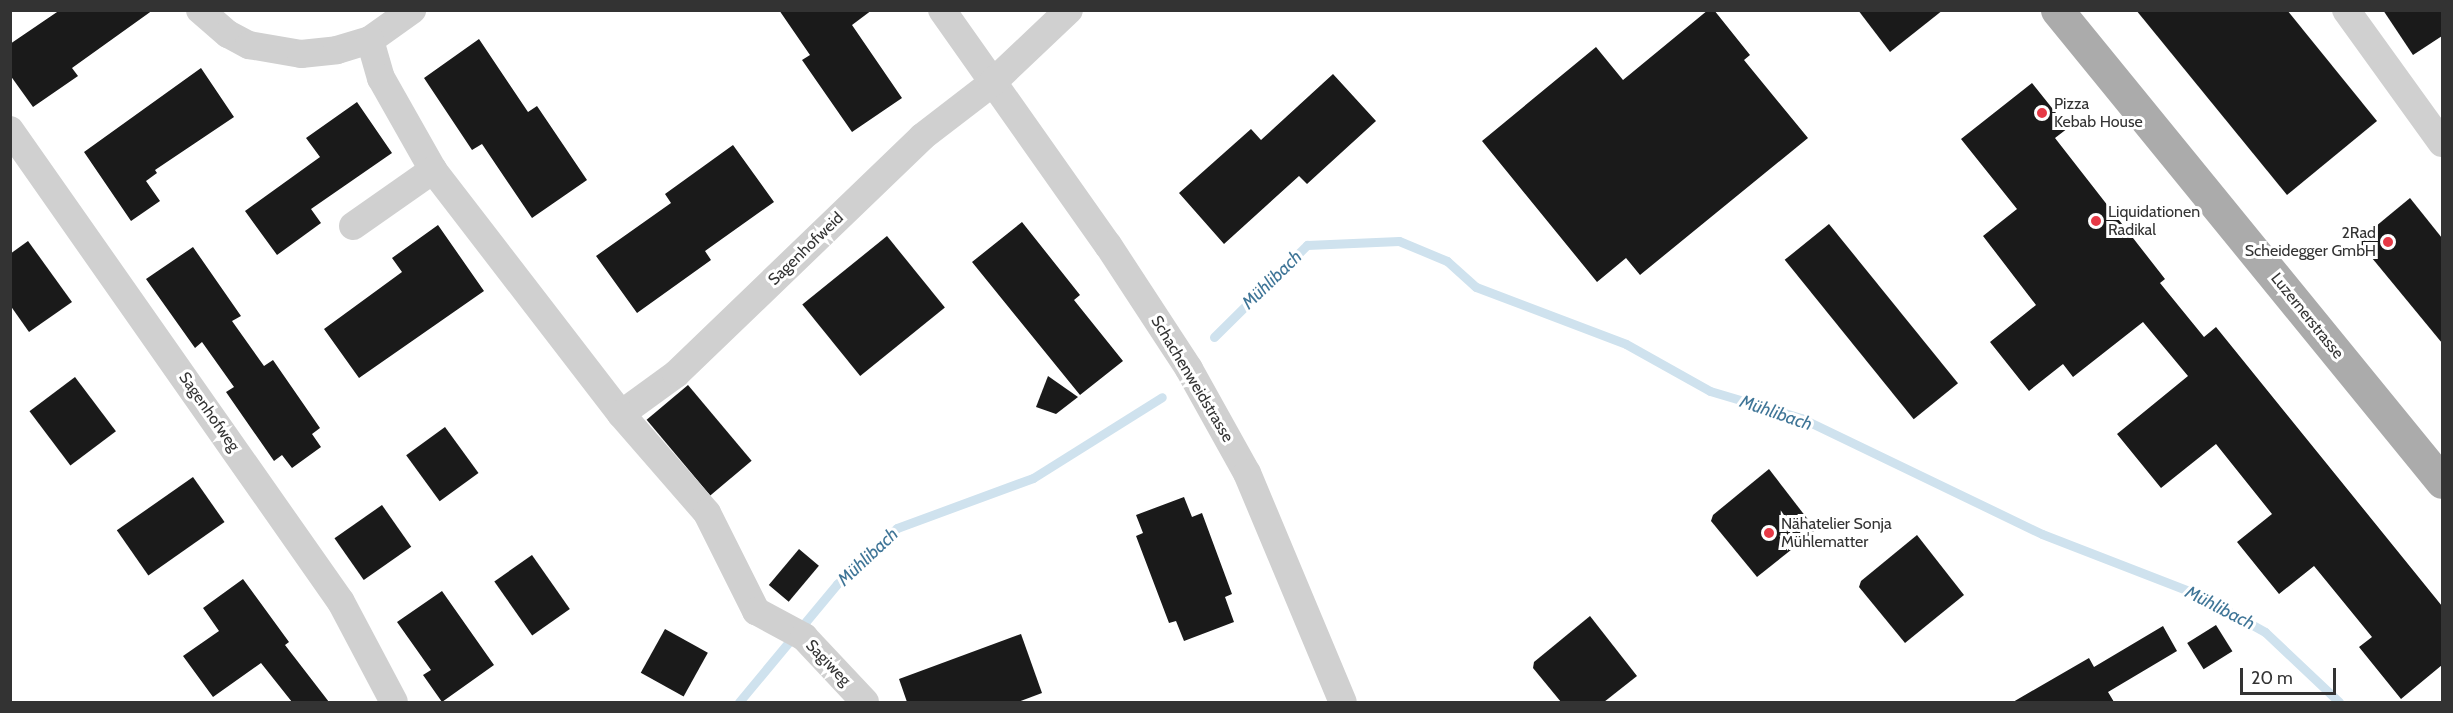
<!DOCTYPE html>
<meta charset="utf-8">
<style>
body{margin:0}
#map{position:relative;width:2453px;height:713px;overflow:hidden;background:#fff;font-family:Cabin,sans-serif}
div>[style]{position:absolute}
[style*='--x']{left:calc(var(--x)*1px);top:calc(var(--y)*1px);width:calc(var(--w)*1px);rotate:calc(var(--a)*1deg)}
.stream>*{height:9px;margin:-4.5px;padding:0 4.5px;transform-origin:4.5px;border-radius:4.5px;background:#cfe2ee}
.building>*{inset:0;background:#1a1a1a;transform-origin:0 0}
.street>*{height:28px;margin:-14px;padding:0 14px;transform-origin:14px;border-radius:14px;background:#d0d0d0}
.primary>*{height:33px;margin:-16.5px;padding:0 16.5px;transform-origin:16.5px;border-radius:16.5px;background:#ababab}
.dots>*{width:16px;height:16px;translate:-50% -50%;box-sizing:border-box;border:3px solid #fff;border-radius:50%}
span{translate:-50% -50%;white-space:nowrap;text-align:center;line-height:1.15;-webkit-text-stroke:6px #fff;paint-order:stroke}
.poi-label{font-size:16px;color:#333}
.left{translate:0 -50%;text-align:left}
.right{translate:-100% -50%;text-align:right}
.street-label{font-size:16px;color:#333}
.water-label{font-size:18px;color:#3f7597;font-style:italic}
.frame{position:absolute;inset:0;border:12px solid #333;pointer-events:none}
.scale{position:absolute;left:2240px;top:668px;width:96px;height:27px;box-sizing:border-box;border:3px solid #333;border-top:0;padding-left:8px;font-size:18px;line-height:21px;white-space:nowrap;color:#333;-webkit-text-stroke:4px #fff;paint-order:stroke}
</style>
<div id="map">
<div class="stream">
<div style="--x:1214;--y:337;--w:131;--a:-44.7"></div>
<div style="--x:1307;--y:245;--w:92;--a:-2.5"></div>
<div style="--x:1399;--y:241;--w:52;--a:22.6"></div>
<div style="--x:1447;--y:261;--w:39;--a:42"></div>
<div style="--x:1476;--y:287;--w:160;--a:20.8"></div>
<div style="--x:1626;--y:344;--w:96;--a:29.2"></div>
<div style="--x:1710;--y:391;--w:95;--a:16.5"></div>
<div style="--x:1801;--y:418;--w:267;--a:25.7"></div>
<div style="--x:2042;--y:534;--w:166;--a:21.2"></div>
<div style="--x:2197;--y:594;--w:78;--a:29.2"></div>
<div style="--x:2265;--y:632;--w:102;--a:43.4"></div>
<div style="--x:739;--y:702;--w:153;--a:-50.3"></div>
<div style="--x:837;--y:584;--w:82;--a:-43"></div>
<div style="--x:897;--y:528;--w:145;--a:-20.2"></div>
<div style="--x:1033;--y:478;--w:152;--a:-32.1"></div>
</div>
<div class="building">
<div style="clip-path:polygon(60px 10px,153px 10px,72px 68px,78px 76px,33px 107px,10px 75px,10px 44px)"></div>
<div style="clip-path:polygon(779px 10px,872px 10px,852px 25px,902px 98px,852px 132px,802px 60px,810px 55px)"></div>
<div style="clip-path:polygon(1708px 10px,1714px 10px,1750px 55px,1744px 60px,1808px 138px,1640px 275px,1626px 258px,1597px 282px,1482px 141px,1596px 47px,1623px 80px)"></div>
<div style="clip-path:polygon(1858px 10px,1943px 10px,1890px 52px)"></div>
<div style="clip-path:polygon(2136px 10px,2287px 10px,2377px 121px,2287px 195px)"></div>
<div style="clip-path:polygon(2383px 10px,2442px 10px,2442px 36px,2413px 55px)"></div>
<div style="clip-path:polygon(479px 39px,528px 112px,537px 106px,587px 180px,532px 218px,482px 144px,472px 150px,424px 78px)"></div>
<div style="clip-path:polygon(201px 68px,234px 117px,155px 170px,157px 173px,146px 181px,160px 201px,131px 221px,84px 152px)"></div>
<div style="clip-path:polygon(1333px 74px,1376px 121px,1307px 184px,1299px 176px,1224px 244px,1179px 193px,1251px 129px,1261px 140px)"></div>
<div style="clip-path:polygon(2032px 83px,2068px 128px,2055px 138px,2165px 279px,2160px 283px,2204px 337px,2216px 327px,2442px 606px,2442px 665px,2401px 699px,2359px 647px,2372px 637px,2314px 566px,2279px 594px,2237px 542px,2272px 514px,2216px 444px,2161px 488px,2117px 434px,2188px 376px,2143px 322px,2073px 377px,2063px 364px,2029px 391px,1990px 342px,2036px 305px,1983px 236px,2017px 209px,1961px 139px)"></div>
<div style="clip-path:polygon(357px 102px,392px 153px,311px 209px,321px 223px,277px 255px,245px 211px,320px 157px,306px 138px)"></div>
<div style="clip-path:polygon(733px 145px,774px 202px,705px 251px,711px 260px,637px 313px,596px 256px,671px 203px,665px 194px)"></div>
<div style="clip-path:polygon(2410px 198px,2442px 238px,2442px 343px,2358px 241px)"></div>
<div style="clip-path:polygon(1022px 222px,1080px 295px,1074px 300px,1123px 361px,1080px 395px,972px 262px)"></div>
<div style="left:1829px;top:224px;width:205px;height:57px;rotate:51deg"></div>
<div style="clip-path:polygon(438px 225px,484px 291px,359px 378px,324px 329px,402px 272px,392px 258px)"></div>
<div style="left:887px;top:236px;width:92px;height:109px;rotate:51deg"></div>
<div style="clip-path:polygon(28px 241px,72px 302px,29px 332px,10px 305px,10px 254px)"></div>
<div style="clip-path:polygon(193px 247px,241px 316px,232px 321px,264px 366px,273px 360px,320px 428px,312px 434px,321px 447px,292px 468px,282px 455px,274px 461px,226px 392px,234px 387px,202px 342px,195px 348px,146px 279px)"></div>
<div style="clip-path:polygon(1048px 376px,1078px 397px,1056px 414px,1036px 407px)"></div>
<div style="left:75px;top:377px;width:68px;height:57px;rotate:53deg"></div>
<div style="left:688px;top:385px;width:99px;height:54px;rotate:50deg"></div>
<div style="left:445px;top:427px;width:57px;height:48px;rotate:54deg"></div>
<div style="clip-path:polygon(1769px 469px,1816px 530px,1757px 577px,1711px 521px,1713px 515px)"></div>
<div style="left:193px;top:477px;width:55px;height:93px;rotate:55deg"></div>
<div style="clip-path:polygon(1184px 497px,1192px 517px,1202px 513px,1232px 594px,1225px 597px,1234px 622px,1184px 641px,1176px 621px,1169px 623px,1136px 536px,1143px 533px,1136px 515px)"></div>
<div style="left:382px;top:505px;width:51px;height:58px;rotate:55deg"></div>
<div style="clip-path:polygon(1917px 535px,1964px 595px,1905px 643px,1859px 587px,1861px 581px)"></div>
<div style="left:799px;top:549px;width:26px;height:47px;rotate:40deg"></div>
<div style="left:532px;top:555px;width:66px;height:46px;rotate:55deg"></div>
<div style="clip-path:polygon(243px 579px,289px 642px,285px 645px,329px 702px,292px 702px,261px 663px,213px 697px,183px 656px,219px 631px,203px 608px)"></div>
<div style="clip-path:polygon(442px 591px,494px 665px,442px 702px,423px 675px,431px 670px,397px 622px)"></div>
<div style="clip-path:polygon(1590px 616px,1637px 676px,1604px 702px,1561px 702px,1533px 668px,1534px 662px)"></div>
<div style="left:2216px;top:625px;width:31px;height:34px;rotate:58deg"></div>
<div style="clip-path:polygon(2163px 626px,2177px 651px,2108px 692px,2114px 702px,2013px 702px,2089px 658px,2094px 667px)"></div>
<div style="left:665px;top:629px;width:49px;height:50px;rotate:29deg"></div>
<div style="clip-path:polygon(1021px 634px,1042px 693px,1018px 702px,907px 702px,899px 679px)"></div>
</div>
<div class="street">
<div style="--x:200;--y:10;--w:37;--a:41"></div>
<div style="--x:228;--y:34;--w:24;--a:28"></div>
<div style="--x:249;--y:45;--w:53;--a:9.8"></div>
<div style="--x:301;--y:54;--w:36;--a:-6"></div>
<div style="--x:337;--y:50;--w:34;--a:-17"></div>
<div style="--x:370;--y:40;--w:52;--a:-35.5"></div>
<div style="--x:942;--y:10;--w:288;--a:54.8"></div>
<div style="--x:1108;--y:245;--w:148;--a:56.8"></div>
<div style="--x:1189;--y:369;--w:119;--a:60.9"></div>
<div style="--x:1247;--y:473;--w:248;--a:67.3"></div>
<div style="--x:2346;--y:10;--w:164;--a:54.2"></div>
<div style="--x:370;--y:40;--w:40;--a:74"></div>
<div style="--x:381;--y:78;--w:106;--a:60.5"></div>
<div style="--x:433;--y:170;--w:308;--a:52.4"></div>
<div style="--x:621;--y:414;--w:68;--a:-36"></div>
<div style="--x:676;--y:374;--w:342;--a:-43.9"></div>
<div style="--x:922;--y:137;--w:88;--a:-37.6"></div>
<div style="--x:992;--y:83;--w:106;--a:-43.5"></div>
<div style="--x:10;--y:130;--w:576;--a:54.96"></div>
<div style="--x:341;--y:602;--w:113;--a:62.1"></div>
<div style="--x:353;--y:226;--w:98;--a:-35"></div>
<div style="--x:621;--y:414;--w:131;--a:49"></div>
<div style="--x:707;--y:513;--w:110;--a:63.4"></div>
<div style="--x:756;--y:611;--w:55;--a:28.4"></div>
<div style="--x:804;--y:637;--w:89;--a:46.8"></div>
</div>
<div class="primary">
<div style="--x:2057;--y:10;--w:609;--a:50.8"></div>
</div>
<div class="dots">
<div style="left:2042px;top:113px;background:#e63946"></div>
<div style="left:2096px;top:221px;background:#e63946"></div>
<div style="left:2388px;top:242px;background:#e63946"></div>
<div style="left:1769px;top:533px;background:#e63946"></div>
</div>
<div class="poi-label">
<span class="left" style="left:2054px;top:113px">Pizza<br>Kebab House</span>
<span class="left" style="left:2108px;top:221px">Liquidationen<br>Radikal</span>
<span class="right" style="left:2376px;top:242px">2Rad<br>Scheidegger GmbH</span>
<span class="left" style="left:1781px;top:533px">Nähatelier Sonja<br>Mühlematter</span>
</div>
<div class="street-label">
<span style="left:806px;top:249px;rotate:-44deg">Sagenhofweid</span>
<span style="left:2307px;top:316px;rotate:51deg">Luzernerstrasse</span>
<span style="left:1192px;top:379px;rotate:59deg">Schachenweidstrasse</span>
<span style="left:209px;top:412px;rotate:55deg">Sagenhofweg</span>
<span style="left:828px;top:663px;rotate:46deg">Sagiweg</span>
</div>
<div class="water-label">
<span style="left:1272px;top:280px;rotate:-44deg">Mühlibach</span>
<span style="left:1776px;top:413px;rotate:19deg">Mühlibach</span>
<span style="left:868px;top:557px;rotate:-43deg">Mühlibach</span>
<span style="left:2220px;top:608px;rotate:27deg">Mühlibach</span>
</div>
<div class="frame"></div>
<div class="scale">20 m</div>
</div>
